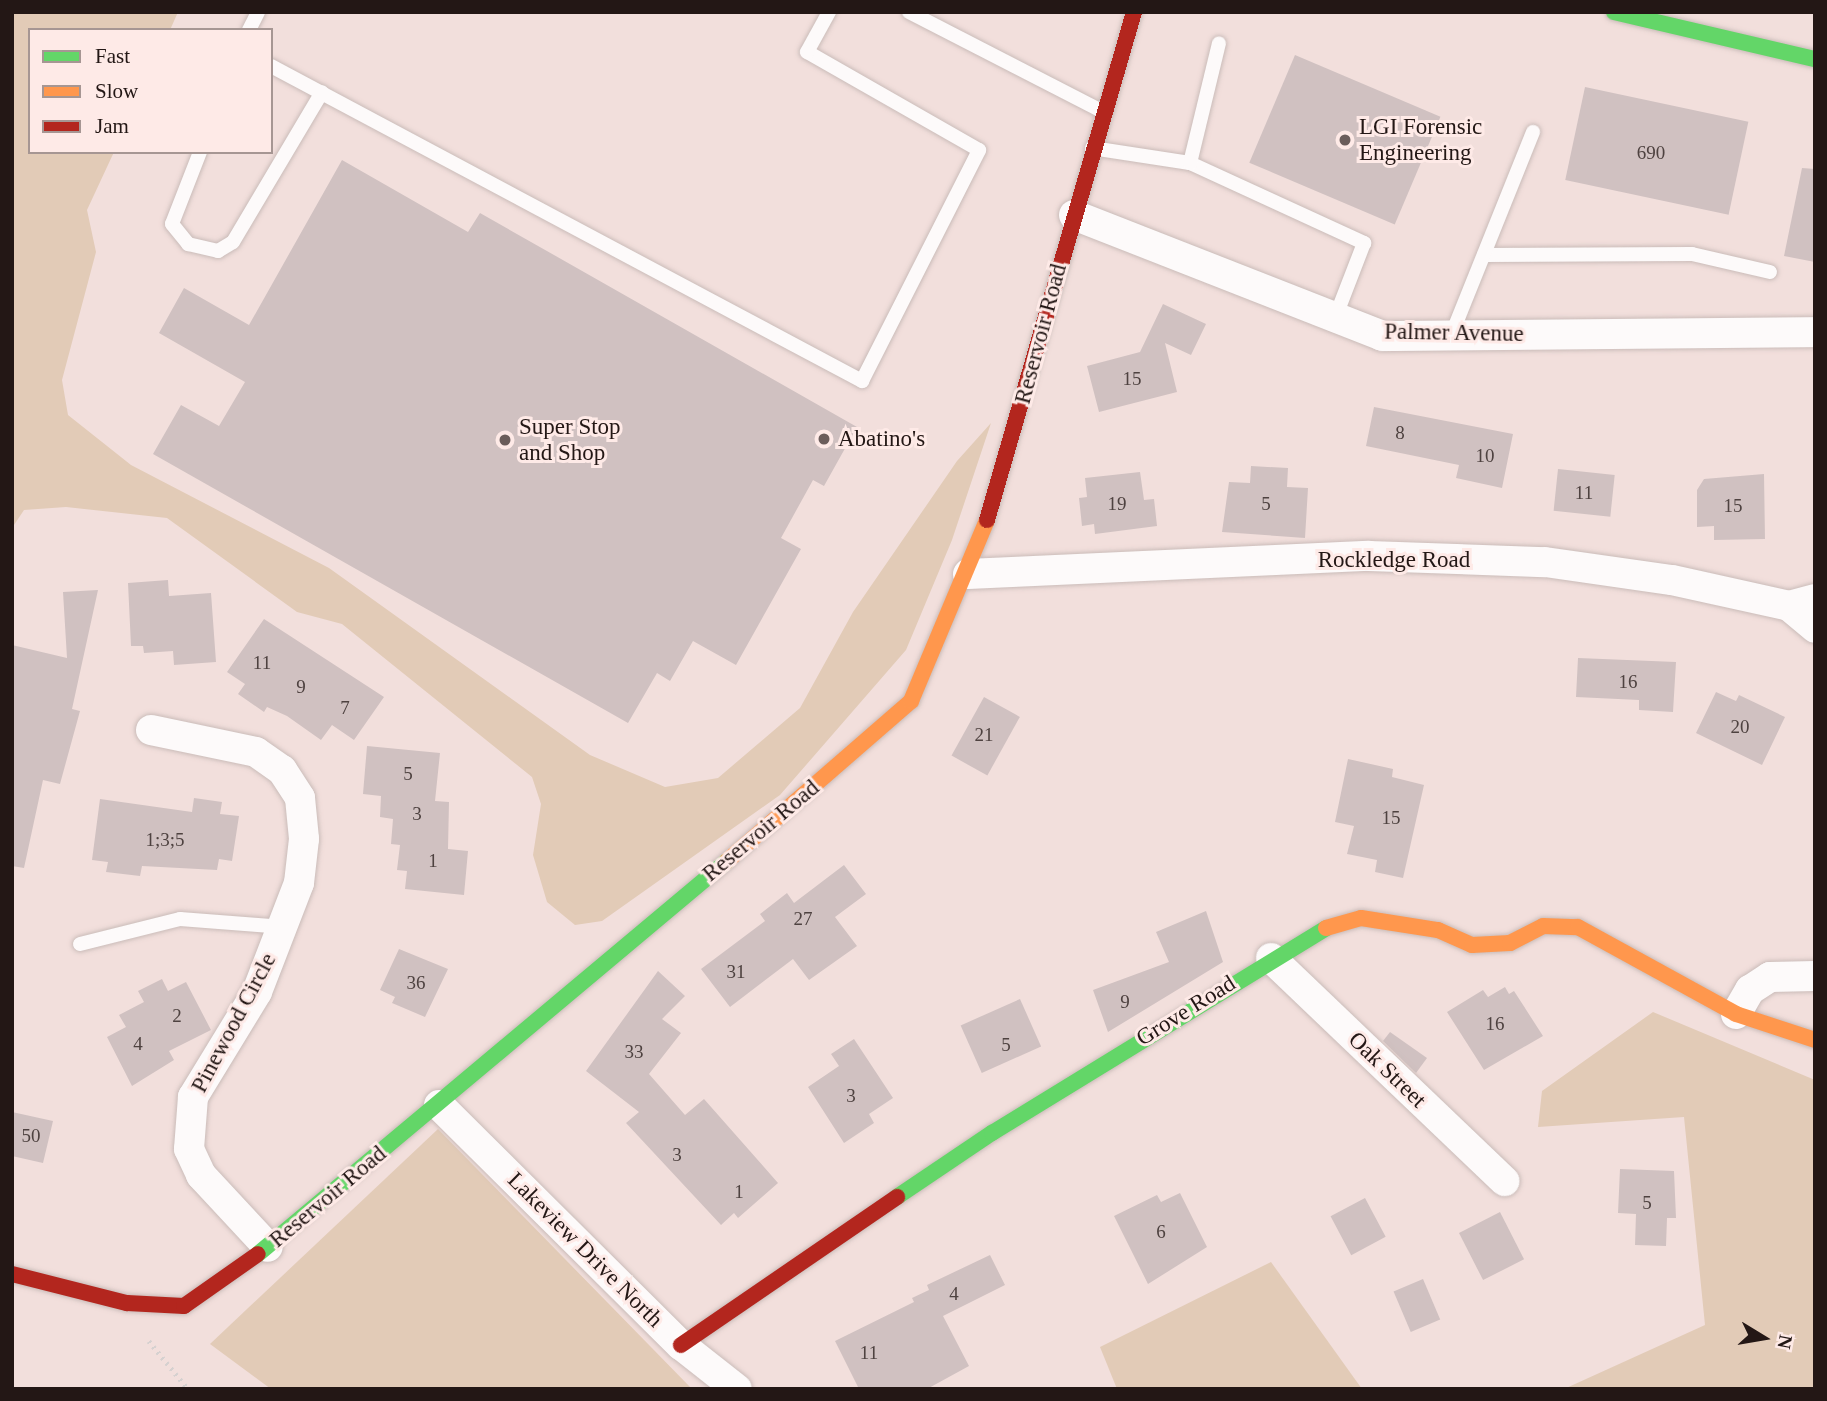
<!DOCTYPE html>
<style>
body{margin:0}
#map{position:relative;width:1827px;height:1401px;overflow:hidden;background:#f2dfdc;font-family:Georgia,serif}
div>[style]{position:absolute}
[style*='--x']{left:calc(var(--x)*1px);top:calc(var(--y)*1px);width:calc(var(--w)*1px);rotate:calc(var(--a)*1deg)}
.green>*{inset:0;background:#e2cbb7}
.building>*{inset:0;background:#d0c1c1;transform-origin:0 0}
.path>*{height:4.5px;margin-top:-2.25px;transform-origin:0;background:repeating-linear-gradient(90deg,#d6d1d0 0 2px,transparent 0 7px)}
.roads{filter:drop-shadow(0 0 2px #cabcb9) drop-shadow(0 0 2px #cabcb9)}
.lane>*{height:14px;margin:-7px;padding:0 7px;transform-origin:7px;border-radius:7px;background:#fdfafa}
.street>*{height:30px;margin:-15px;padding:0 15px;transform-origin:15px;border-radius:15px;background:#fdfafa}
.fast>*{height:16px;margin:-8px;padding:0 8px;transform-origin:8px;border-radius:8px;background:#63d668}
.slow>*{height:16px;margin:-8px;padding:0 8px;transform-origin:8px;border-radius:8px;background:#ff974d}
.jam>*{height:16px;margin:-8px;padding:0 8px;transform-origin:8px;border-radius:8px;background:#b3261e}
.dots>*{width:19px;height:19px;translate:-50% -50%;box-sizing:border-box;border:4px solid #feeae7;border-radius:50%}
span{translate:-50% -50%;white-space:nowrap;text-align:center;line-height:1.15;-webkit-text-stroke:6px #feeae7;paint-order:stroke}
.number-label{font-size:19px;color:#4e4240}
.number-label span{-webkit-text-stroke-width:0}
.poi-label{font-size:23px;color:#231715}
.left{translate:0 -50%;text-align:left}
.street-label{font-size:23px;color:#231715}
.frame{position:absolute;inset:0;border:14px solid #231715;pointer-events:none}
.legend{position:absolute;left:28px;top:28px;width:245px;height:126px;box-sizing:border-box;background:#feeae7;border:2px solid #a69693;margin:0;padding:9px 12px;list-style:none;font-size:21px;color:#231715}
.legend li{display:flex;align-items:center;gap:14px;height:35px}
.legend b{width:35px;border:2px solid #a69693}
.north{position:absolute;left:1729px;top:1303px;width:70px;height:70px;-webkit-text-stroke:5px #feeae7;paint-order:stroke;rotate:101deg;font-size:19px;font-weight:700;line-height:28px;text-align:center;color:#231715}
.north::after{content:'';display:block;margin:auto;width:24px;height:32px;background:#231715;clip-path:polygon(50% 0,100% 100%,50% 72%,0 100%)}
</style>
<div id="map">
<div class="green">
<div style="clip-path:polygon(12px 12px,178px 12px,170px 30px,30px 30px,30px 152px,114px 152px,87px 210px,96px 252px,62px 380px,68px 415px,131px 465px,329px 568px,590px 755px,665px 787px,718px 778px,800px 708px,853px 612px,957px 461px,991px 423px,952px 540px,906px 650px,780px 795px,602px 921px,575px 925px,547px 902px,533px 855px,541px 804px,532px 777px,342px 624px,297px 612px,167px 518px,66px 507px,24px 510px,12px 528px)"></div>
<div style="clip-path:polygon(1653px 1012px,1815px 1080px,1815px 1389px,1564px 1389px,1705px 1325px,1684px 1117px,1538px 1127px,1542px 1091px)"></div>
<div style="clip-path:polygon(438px 1129px,692px 1389px,271px 1389px,210px 1344px)"></div>
<div style="clip-path:polygon(1271px 1262px,1362px 1389px,1117px 1389px,1100px 1347px)"></div>
</div>
<div class="building">
<div style="left:1295px;top:55px;width:158px;height:117px;rotate:23deg"></div>
<div style="left:1585px;top:87px;width:167px;height:95px;rotate:12deg"></div>
<div style="clip-path:polygon(342px 160px,468px 232px,480px 213px,857px 427px,824px 486px,813px 480px,781px 538px,801px 549px,736px 665px,693px 641px,670px 681px,657px 673px,628px 723px,153px 454px,181px 405px,219px 426px,245px 382px,159px 333px,184px 288px,249px 325px)"></div>
<div style="clip-path:polygon(1802px 168px,1815px 169px,1815px 262px,1784px 256px)"></div>
<div style="clip-path:polygon(1163px 304px,1206px 324px,1191px 355px,1165px 343px,1177px 392px,1099px 412px,1087px 366px,1140px 352px)"></div>
<div style="clip-path:polygon(1374px 407px,1513px 434px,1502px 488px,1456px 478px,1459px 465px,1366px 446px)"></div>
<div style="clip-path:polygon(1251px 466px,1288px 468px,1287px 487px,1308px 488px,1305px 538px,1222px 532px,1229px 482px,1250px 483px)"></div>
<div style="left:1558px;top:469px;width:57px;height:42px;rotate:6deg"></div>
<div style="clip-path:polygon(1140px 472px,1144px 500px,1154px 499px,1157px 526px,1095px 534px,1094px 524px,1082px 526px,1079px 498px,1087px 497px,1085px 478px)"></div>
<div style="clip-path:polygon(1764px 474px,1765px 539px,1714px 540px,1714px 526px,1697px 527px,1697px 490px,1704px 479px)"></div>
<div style="clip-path:polygon(168px 580px,169px 596px,211px 593px,216px 662px,174px 665px,173px 651px,144px 653px,143px 646px,131px 646px,128px 583px)"></div>
<div style="clip-path:polygon(98px 590px,72px 709px,80px 711px,60px 784px,43px 780px,24px 868px,12px 866px,12px 645px,67px 658px,63px 592px)"></div>
<div style="clip-path:polygon(264px 619px,384px 697px,354px 740px,332px 725px,321px 740px,287px 716px,267px 707px,264px 712px,238px 694px,245px 684px,227px 672px)"></div>
<div style="clip-path:polygon(1578px 658px,1676px 662px,1673px 712px,1639px 710px,1639px 700px,1576px 697px)"></div>
<div style="clip-path:polygon(1716px 692px,1736px 701px,1739px 695px,1785px 717px,1762px 765px,1696px 733px)"></div>
<div style="left:984px;top:697px;width:41px;height:67px;rotate:29deg"></div>
<div style="clip-path:polygon(367px 746px,440px 753px,435px 801px,449px 802px,448px 849px,468px 851px,464px 895px,405px 889px,407px 871px,397px 870px,400px 845px,391px 844px,393px 819px,380px 817px,381px 796px,363px 794px)"></div>
<div style="clip-path:polygon(1348px 759px,1393px 769px,1392px 777px,1424px 785px,1403px 878px,1375px 872px,1377px 860px,1347px 854px,1354px 826px,1335px 822px)"></div>
<div style="clip-path:polygon(194px 798px,222px 802px,220px 814px,239px 816px,232px 861px,219px 859px,217px 870px,142px 866px,140px 876px,106px 872px,108px 862px,92px 860px,100px 799px,192px 812px)"></div>
<div style="clip-path:polygon(844px 865px,866px 894px,835px 917px,857px 946px,809px 980px,793px 959px,730px 1007px,701px 969px,765px 921px,760px 914px,787px 893px,794px 903px)"></div>
<div style="clip-path:polygon(1206px 911px,1223px 962px,1108px 1032px,1093px 990px,1169px 962px,1156px 932px)"></div>
<div style="clip-path:polygon(399px 949px,448px 969px,425px 1017px,392px 1003px,395px 997px,380px 990px)"></div>
<div style="clip-path:polygon(658px 971px,685px 996px,662px 1019px,681px 1033px,649px 1074px,685px 1115px,704px 1099px,778px 1183px,738px 1218px,734px 1213px,721px 1225px,626px 1123px,639px 1112px,586px 1071px)"></div>
<div style="clip-path:polygon(162px 979px,168px 991px,186px 982px,211px 1030px,169px 1051px,174px 1060px,132px 1086px,107px 1037px,126px 1027px,119px 1015px,144px 1002px,138px 991px)"></div>
<div style="clip-path:polygon(1505px 987px,1509px 994px,1514px 991px,1543px 1036px,1484px 1070px,1447px 1012px,1483px 990px,1488px 997px)"></div>
<div style="left:1020px;top:999px;width:52px;height:65px;rotate:66deg"></div>
<div style="clip-path:polygon(1390px 1032px,1427px 1058px,1416px 1073px,1383px 1041px)"></div>
<div style="clip-path:polygon(854px 1039px,893px 1098px,869px 1114px,874px 1123px,844px 1143px,808px 1087px,839px 1066px,831px 1054px)"></div>
<div style="clip-path:polygon(12px 1112px,53px 1121px,43px 1163px,12px 1156px)"></div>
<div style="clip-path:polygon(1620px 1169px,1674px 1171px,1676px 1218px,1667px 1218px,1666px 1246px,1635px 1245px,1636px 1214px,1618px 1213px)"></div>
<div style="clip-path:polygon(1180px 1193px,1207px 1247px,1148px 1284px,1114px 1216px,1157px 1195px,1161px 1202px)"></div>
<div style="left:1365px;top:1198px;width:44px;height:39px;rotate:62deg"></div>
<div style="left:1500px;top:1212px;width:53px;height:46px;rotate:63deg"></div>
<div style="clip-path:polygon(990px 1255px,1005px 1285px,943px 1316px,969px 1366px,927px 1389px,859px 1389px,835px 1341px,914px 1302px,912px 1298px,929px 1290px,927px 1285px)"></div>
<div style="left:1423px;top:1279px;width:44px;height:32px;rotate:67deg"></div>
</div>
<div class="path">
<div style="--x:149;--y:1341;--w:62;--a:50.9"></div>
</div>
<div class="roads">
<div class="lane">
<div style="--x:909;--y:12;--w:217;--a:27.2"></div>
<div style="--x:249;--y:30;--w:20;--a:-63"></div>
<div style="--x:271;--y:66;--w:670;--a:28.06"></div>
<div style="--x:862;--y:381;--w:259;--a:-63.1"></div>
<div style="--x:979;--y:150;--w:198;--a:-150.3"></div>
<div style="--x:807;--y:52;--w:46;--a:-61.2"></div>
<div style="--x:1092;--y:148;--w:99;--a:8.7"></div>
<div style="--x:1190;--y:163;--w:192;--a:24.7"></div>
<div style="--x:1364;--y:243;--w:80;--a:111.1"></div>
<div style="--x:200;--y:152;--w:77;--a:111.3"></div>
<div style="--x:172;--y:224;--w:26;--a:51"></div>
<div style="--x:188;--y:244;--w:31;--a:13"></div>
<div style="--x:218;--y:251;--w:17;--a:-31"></div>
<div style="--x:233;--y:242;--w:174;--a:-59.3"></div>
<div style="--x:1190;--y:163;--w:123;--a:-76.4"></div>
<div style="--x:1484;--y:255;--w:208;--a:-0.3"></div>
<div style="--x:1692;--y:254;--w:80;--a:13"></div>
<div style="--x:1451;--y:336;--w:220;--a:-68.1"></div>
<div style="--x:80;--y:944;--w:103;--a:-14"></div>
<div style="--x:180;--y:919;--w:104;--a:4.4"></div>
</div>
<div class="street">
<div style="--x:1074;--y:215;--w:331;--a:21.4"></div>
<div style="--x:1382;--y:336;--w:433;--a:-0.5"></div>
<div style="--x:968;--y:574;--w:401;--a:-2.6"></div>
<div style="--x:1369;--y:556;--w:176;--a:2"></div>
<div style="--x:1545;--y:562;--w:128;--a:8.1"></div>
<div style="--x:1672;--y:580;--w:120;--a:12.5"></div>
<div style="--x:1789;--y:606;--w:27;--a:-15"></div>
<div style="--x:1789;--y:606;--w:34;--a:40"></div>
<div style="--x:151;--y:730;--w:107;--a:11.8"></div>
<div style="--x:256;--y:752;--w:32;--a:35"></div>
<div style="--x:282;--y:770;--w:33;--a:57"></div>
<div style="--x:300;--y:798;--w:41;--a:84.4"></div>
<div style="--x:304;--y:839;--w:44;--a:96.5"></div>
<div style="--x:299;--y:883;--w:117;--a:111.1"></div>
<div style="--x:257;--y:992;--w:123;--a:121.4"></div>
<div style="--x:193;--y:1097;--w:52;--a:94.4"></div>
<div style="--x:189;--y:1149;--w:29;--a:65"></div>
<div style="--x:201;--y:1175;--w:98;--a:47.1"></div>
<div style="--x:1271;--y:958;--w:323;--a:43.7"></div>
<div style="--x:1736;--y:1014;--w:28;--a:-60"></div>
<div style="--x:1750;--y:990;--w:24;--a:-33"></div>
<div style="--x:1770;--y:977;--w:45;--a:-1.3"></div>
<div style="--x:439;--y:1105;--w:341;--a:44.8"></div>
<div style="--x:681;--y:1345;--w:71;--a:38.2"></div>
</div>
<div class="fast">
<div style="--x:1614;--y:12;--w:206;--a:13.2"></div>
<div style="--x:897;--y:1197;--w:115;--a:-34"></div>
<div style="--x:992;--y:1133;--w:392;--a:-31.5"></div>
<div style="--x:258;--y:1254;--w:612;--a:-39.96"></div>
</div>
<div class="slow">
<div style="--x:727;--y:861;--w:244;--a:-41"></div>
<div style="--x:911;--y:701;--w:196;--a:-67.2"></div>
<div style="--x:1326;--y:928;--w:36;--a:-16"></div>
<div style="--x:1361;--y:918;--w:78;--a:8.9"></div>
<div style="--x:1438;--y:930;--w:37;--a:24"></div>
<div style="--x:1472;--y:945;--w:38;--a:-3"></div>
<div style="--x:1510;--y:943;--w:37;--a:-27"></div>
<div style="--x:1543;--y:926;--w:35;--a:2"></div>
<div style="--x:1578;--y:927;--w:180;--a:28.8"></div>
<div style="--x:1736;--y:1014;--w:83;--a:18.2"></div>
</div>
<div class="jam">
<div style="--x:987;--y:520;--w:529;--a:-73.86"></div>
<div style="--x:12;--y:1274;--w:119;--a:14.2"></div>
<div style="--x:127;--y:1303;--w:57;--a:3"></div>
<div style="--x:184;--y:1306;--w:90;--a:-35.1"></div>
<div style="--x:681;--y:1345;--w:262;--a:-34.4"></div>
</div>
</div>
<div class="dots">
<div style="left:1345px;top:140px;background:#6b5d5b"></div>
<div style="left:824px;top:439px;background:#6b5d5b"></div>
<div style="left:505px;top:440px;background:#6b5d5b"></div>
</div>
<div class="number-label">
<span style="left:1651px;top:153px">690</span>
<span style="left:1132px;top:379px">15</span>
<span style="left:1400px;top:433px">8</span>
<span style="left:1485px;top:456px">10</span>
<span style="left:1584px;top:493px">11</span>
<span style="left:1117px;top:504px">19</span>
<span style="left:1266px;top:504px">5</span>
<span style="left:1733px;top:506px">15</span>
<span style="left:262px;top:663px">11</span>
<span style="left:1628px;top:682px">16</span>
<span style="left:301px;top:687px">9</span>
<span style="left:345px;top:708px">7</span>
<span style="left:1740px;top:727px">20</span>
<span style="left:984px;top:735px">21</span>
<span style="left:408px;top:774px">5</span>
<span style="left:417px;top:814px">3</span>
<span style="left:1391px;top:818px">15</span>
<span style="left:165px;top:840px">1;3;5</span>
<span style="left:433px;top:861px">1</span>
<span style="left:803px;top:919px">27</span>
<span style="left:736px;top:972px">31</span>
<span style="left:416px;top:983px">36</span>
<span style="left:1125px;top:1002px">9</span>
<span style="left:177px;top:1016px">2</span>
<span style="left:1495px;top:1024px">16</span>
<span style="left:138px;top:1044px">4</span>
<span style="left:1006px;top:1045px">5</span>
<span style="left:634px;top:1052px">33</span>
<span style="left:851px;top:1096px">3</span>
<span style="left:31px;top:1136px">50</span>
<span style="left:677px;top:1155px">3</span>
<span style="left:739px;top:1192px">1</span>
<span style="left:1647px;top:1203px">5</span>
<span style="left:1161px;top:1232px">6</span>
<span style="left:954px;top:1294px">4</span>
<span style="left:869px;top:1353px">11</span>
</div>
<div class="poi-label">
<span class="left" style="left:1359px;top:140px">LGI Forensic<br>Engineering</span>
<span class="left" style="left:519px;top:440px">Super Stop<br>and Shop</span>
<span class="left" style="left:838px;top:439px">Abatino's</span>
</div>
<div class="street-label">
<span style="left:1454px;top:333px;rotate:1deg">Palmer Avenue</span>
<span style="left:1041px;top:334px;rotate:-75deg">Reservoir Road</span>
<span style="left:1394px;top:560px">Rockledge Road</span>
<span style="left:761px;top:831px;rotate:-40deg">Reservoir Road</span>
<span style="left:1186px;top:1011px;rotate:-32deg">Grove Road</span>
<span style="left:234px;top:1023px;rotate:-62deg">Pinewood Circle</span>
<span style="left:1387px;top:1070px;rotate:44deg">Oak Street</span>
<span style="left:328px;top:1197px;rotate:-40deg">Reservoir Road</span>
<span style="left:585px;top:1250px;rotate:45deg">Lakeview Drive North</span>
</div>
<div class="frame"></div>
<ul class="legend">
<li><b style="height:9px;background:#63d668"></b>Fast</li>
<li><b style="height:9px;background:#ff974d"></b>Slow</li>
<li><b style="height:9px;background:#b3261e"></b>Jam</li>
</ul>
<div class="north">N</div>
</div>
